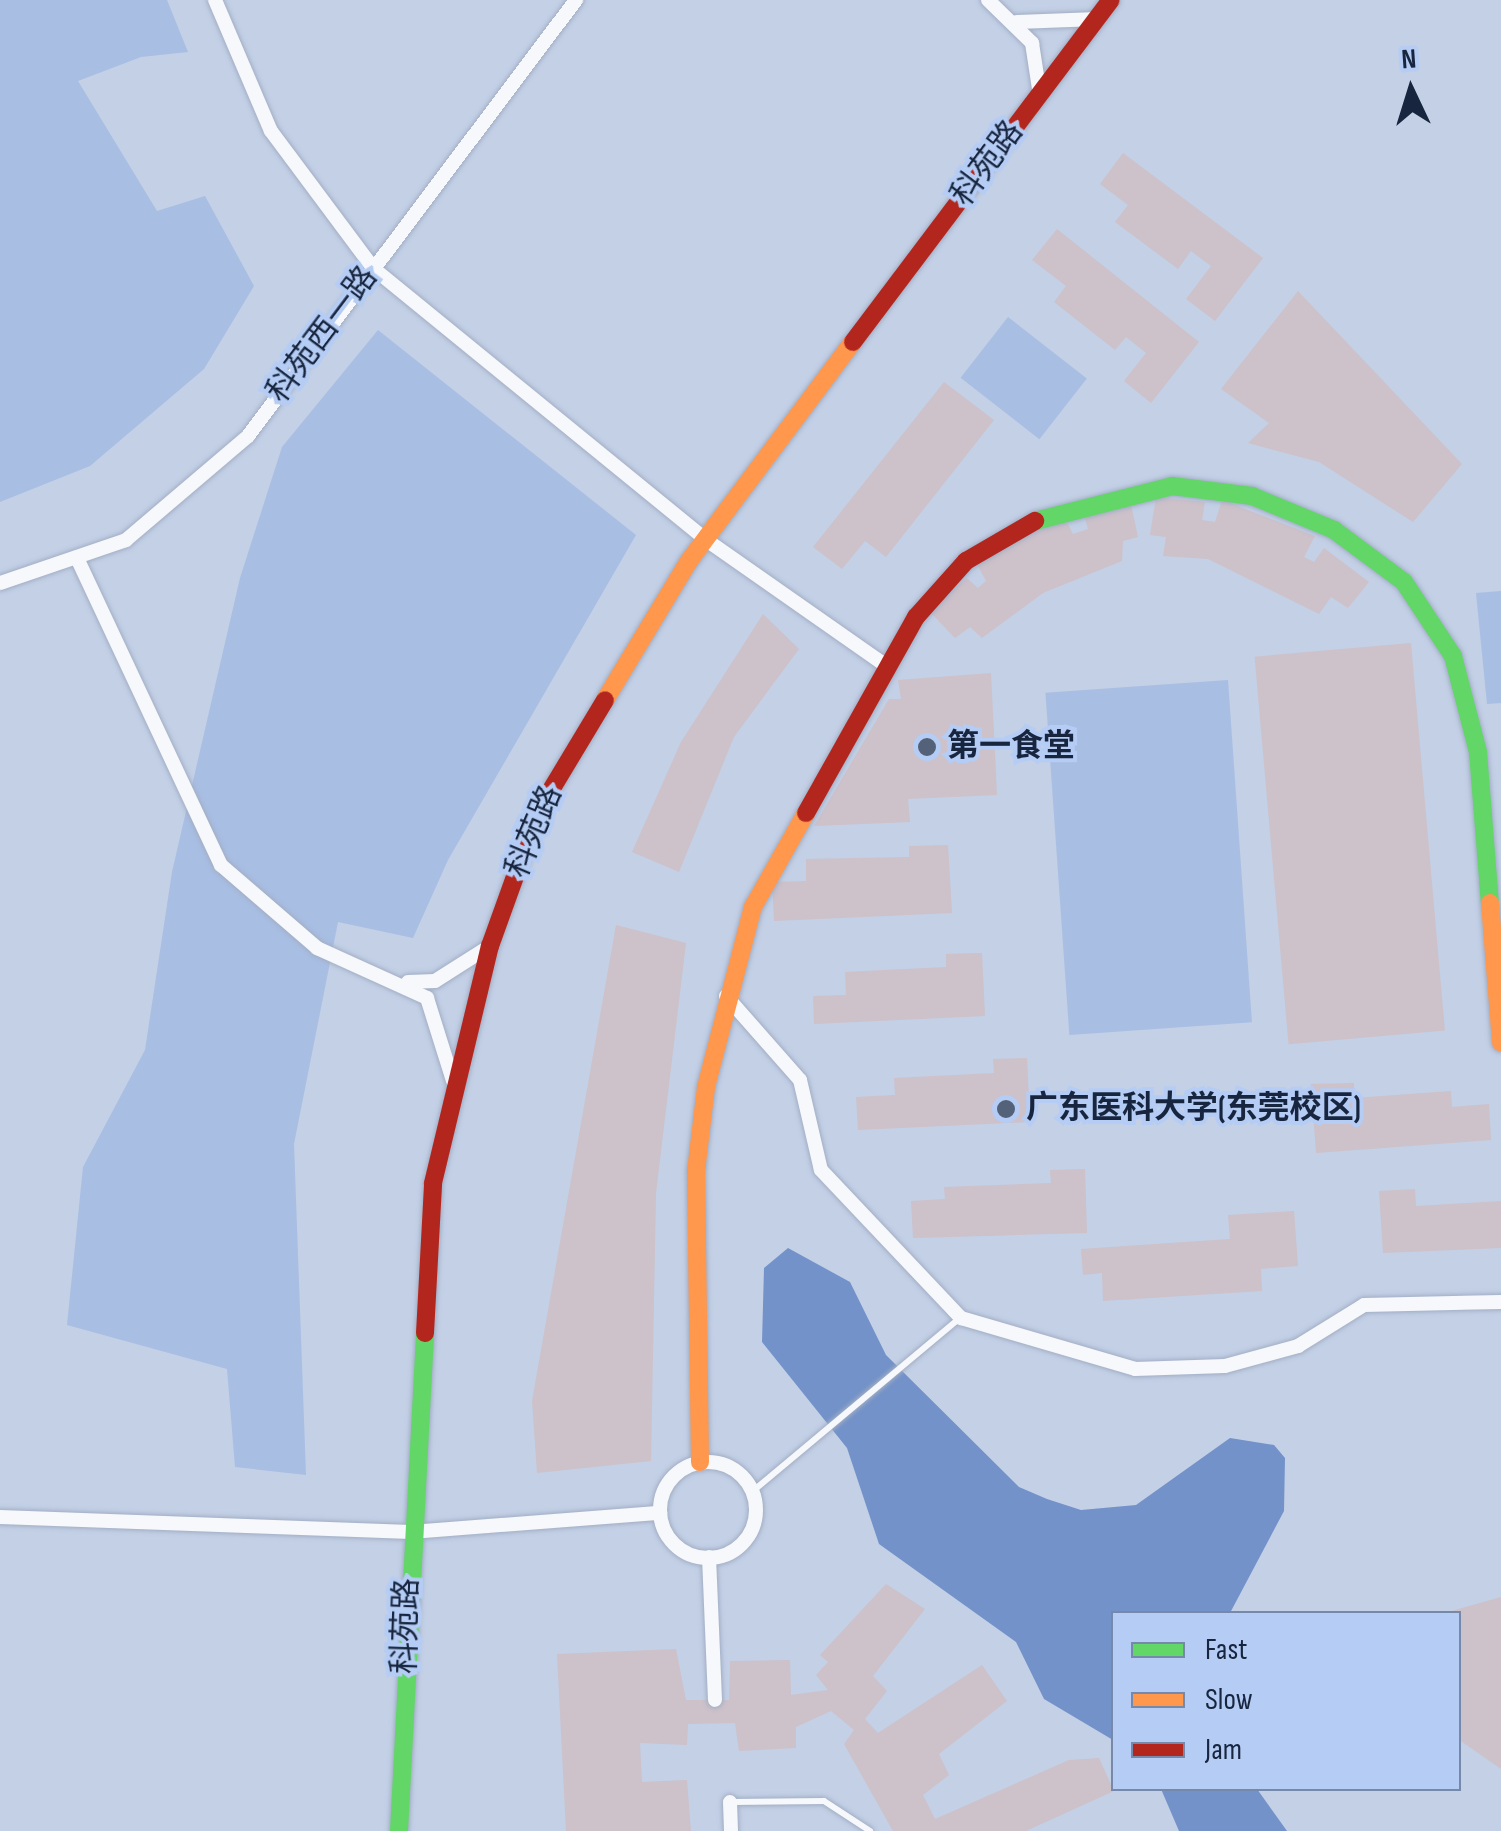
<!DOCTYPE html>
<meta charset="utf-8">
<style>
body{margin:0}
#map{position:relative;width:1501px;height:1831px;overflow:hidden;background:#c3d0e6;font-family:"Sofia Sans Condensed","Noto Sans SC",sans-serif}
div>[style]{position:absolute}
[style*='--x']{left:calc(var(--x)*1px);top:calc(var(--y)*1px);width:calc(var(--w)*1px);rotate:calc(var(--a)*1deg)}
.green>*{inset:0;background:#a8bee3;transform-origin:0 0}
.water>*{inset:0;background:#7392c9}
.building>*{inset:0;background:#cdc1ca;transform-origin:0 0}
.roads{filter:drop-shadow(0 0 2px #a2aec4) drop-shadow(0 0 2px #a2aec4)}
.lane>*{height:6px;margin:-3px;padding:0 3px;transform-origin:3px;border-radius:3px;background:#f6f8fb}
.street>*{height:14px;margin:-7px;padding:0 7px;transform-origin:7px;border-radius:7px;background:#f6f8fb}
.street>.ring{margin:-7px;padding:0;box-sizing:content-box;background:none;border:14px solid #f6f8fb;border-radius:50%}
.fast>*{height:18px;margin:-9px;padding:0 9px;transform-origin:9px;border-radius:9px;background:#63d668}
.slow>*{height:18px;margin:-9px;padding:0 9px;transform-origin:9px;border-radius:9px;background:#ff974d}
.jam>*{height:18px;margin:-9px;padding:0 9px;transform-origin:9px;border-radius:9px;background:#b3261e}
.dots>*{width:28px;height:28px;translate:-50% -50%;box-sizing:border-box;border:5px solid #b5ccf4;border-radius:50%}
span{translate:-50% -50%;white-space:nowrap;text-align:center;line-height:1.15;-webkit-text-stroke:8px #b5ccf4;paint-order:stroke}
.street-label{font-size:32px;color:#17253e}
.poi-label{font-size:32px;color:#17253e;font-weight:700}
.left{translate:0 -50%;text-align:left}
.legend{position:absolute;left:1111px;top:1611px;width:350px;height:180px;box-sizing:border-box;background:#b5ccf4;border:2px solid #7689ab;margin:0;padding:12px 18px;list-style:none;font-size:30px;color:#17253e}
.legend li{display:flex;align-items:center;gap:20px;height:50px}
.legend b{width:50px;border:2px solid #7689ab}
.north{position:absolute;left:1361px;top:40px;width:100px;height:100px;-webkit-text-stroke:8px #b5ccf4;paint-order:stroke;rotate:356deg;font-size:28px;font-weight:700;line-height:40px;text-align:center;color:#17253e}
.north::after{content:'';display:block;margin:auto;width:35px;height:45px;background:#17253e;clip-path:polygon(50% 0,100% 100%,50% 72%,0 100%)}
</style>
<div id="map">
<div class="green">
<div style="clip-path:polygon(0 0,167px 0,188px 52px,141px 57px,78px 81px,157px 211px,205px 196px,254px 286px,204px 369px,90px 466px,0 502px)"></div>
<div style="left:1008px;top:317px;width:100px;height:77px;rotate:38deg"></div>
<div style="clip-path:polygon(378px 330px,636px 535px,448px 860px,413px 938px,338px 922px,294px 1144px,306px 1475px,235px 1467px,227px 1369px,67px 1325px,83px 1167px,145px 1050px,172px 872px,240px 578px,282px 447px)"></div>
<div style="clip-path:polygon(1501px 591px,1501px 703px,1487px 704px,1476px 593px)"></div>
<div style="left:1228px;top:680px;width:343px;height:183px;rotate:86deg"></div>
</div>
<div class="water">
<div style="clip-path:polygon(788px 1248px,850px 1282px,886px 1355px,1019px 1487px,1047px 1499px,1081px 1510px,1136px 1505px,1230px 1438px,1274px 1445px,1285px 1458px,1284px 1511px,1230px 1613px,1114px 1614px,1113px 1740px,1044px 1699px,1016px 1642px,879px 1544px,847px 1448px,762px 1342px,764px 1268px)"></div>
<div style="clip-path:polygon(1161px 1789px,1257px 1789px,1287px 1831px,1179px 1831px)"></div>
</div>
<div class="building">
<div style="clip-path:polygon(1123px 153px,1263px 258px,1215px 321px,1186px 299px,1211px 266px,1191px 251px,1178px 269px,1115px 222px,1128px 205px,1100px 184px)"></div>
<div style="clip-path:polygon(1057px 229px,1199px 342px,1151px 403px,1124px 381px,1146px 353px,1126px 337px,1115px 350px,1054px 302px,1066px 286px,1032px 260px)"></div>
<div style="clip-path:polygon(1298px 291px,1462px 464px,1413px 522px,1319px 462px,1248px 443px,1269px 423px,1221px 389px)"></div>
<div style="clip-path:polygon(944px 382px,994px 420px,886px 557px,865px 541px,842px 569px,813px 547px)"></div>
<div style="clip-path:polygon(1156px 497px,1205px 502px,1202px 520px,1215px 522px,1222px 500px,1315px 536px,1304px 557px,1314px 562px,1324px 548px,1369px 582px,1348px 608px,1331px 597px,1319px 614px,1208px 559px,1163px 556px,1166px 537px,1150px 535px)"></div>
<div style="clip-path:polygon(1130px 500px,1138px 537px,1123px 541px,1122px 561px,1043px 593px,982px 638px,970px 627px,955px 638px,930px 612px,967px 578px,978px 588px,986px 581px,977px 564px,1063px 515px,1073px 534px,1088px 529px,1083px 511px)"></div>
<div style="clip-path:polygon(763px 614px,799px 649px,734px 737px,679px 872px,632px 852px,681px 742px)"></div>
<div style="left:1411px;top:643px;width:389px;height:157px;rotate:85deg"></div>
<div style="clip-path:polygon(991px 673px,997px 795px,908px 799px,910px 822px,814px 826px,889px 699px,901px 699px,898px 680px)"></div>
<div style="clip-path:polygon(948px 845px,952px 913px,774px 921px,772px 882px,806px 881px,806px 859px,909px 857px,909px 846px)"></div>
<div style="clip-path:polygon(616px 925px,686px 943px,656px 1193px,651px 1461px,537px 1473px,532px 1401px)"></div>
<div style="clip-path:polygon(982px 953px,985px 1016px,814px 1024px,813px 996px,846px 995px,845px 972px,946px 967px,946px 954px)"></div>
<div style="clip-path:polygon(1027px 1058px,1030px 1122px,858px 1130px,856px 1097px,895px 1095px,894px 1078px,994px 1073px,993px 1059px)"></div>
<div style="clip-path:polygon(1354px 1083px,1354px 1098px,1451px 1091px,1452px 1107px,1489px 1104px,1491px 1140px,1316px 1153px,1311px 1084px)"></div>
<div style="clip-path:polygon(1085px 1169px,1087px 1233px,913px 1238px,911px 1201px,945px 1199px,944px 1187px,1051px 1183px,1050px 1170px)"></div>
<div style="clip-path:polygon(1415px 1189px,1416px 1206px,1501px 1201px,1501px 1248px,1383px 1253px,1379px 1191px)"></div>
<div style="clip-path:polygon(1294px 1211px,1298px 1266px,1261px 1269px,1262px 1291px,1103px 1301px,1102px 1273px,1083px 1275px,1081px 1249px,1230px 1239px,1228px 1215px)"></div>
<div style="clip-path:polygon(886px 1584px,925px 1609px,873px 1676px,887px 1691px,865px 1719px,878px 1733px,982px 1665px,1007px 1701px,939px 1754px,949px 1775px,923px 1795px,935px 1819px,1069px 1760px,1099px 1758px,1114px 1791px,1026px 1831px,893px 1831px,844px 1744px,854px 1730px,831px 1711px,796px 1727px,796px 1748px,739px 1751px,735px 1723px,688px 1724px,687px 1745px,640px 1743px,642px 1782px,687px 1780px,691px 1831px,566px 1831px,557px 1654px,676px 1649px,686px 1700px,729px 1700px,730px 1661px,790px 1660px,791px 1695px,828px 1690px,816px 1675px,828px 1662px,820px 1655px)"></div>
<div style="clip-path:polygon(1501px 1597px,1501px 1769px,1458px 1739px,1458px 1614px,1448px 1612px)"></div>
</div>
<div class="roads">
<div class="lane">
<div style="--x:753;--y:1491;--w:270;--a:-39.9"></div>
<div style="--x:732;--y:1802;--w:92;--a:-0.6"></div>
<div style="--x:824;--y:1801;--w:55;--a:33.1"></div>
</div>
<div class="street">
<div style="--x:215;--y:0;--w:142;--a:66.9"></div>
<div style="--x:271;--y:131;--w:171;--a:53.3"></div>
<div style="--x:373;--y:268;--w:429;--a:39.2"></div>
<div style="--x:705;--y:539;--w:225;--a:35"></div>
<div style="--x:988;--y:0;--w:62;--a:44.3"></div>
<div style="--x:1032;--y:43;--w:53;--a:81.3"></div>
<div style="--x:1017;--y:22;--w:80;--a:-2.1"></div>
<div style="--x:78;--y:560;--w:337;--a:64.9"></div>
<div style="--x:221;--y:865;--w:127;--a:40.8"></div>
<div style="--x:317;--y:948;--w:121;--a:24.4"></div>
<div style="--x:427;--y:998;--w:87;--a:72.6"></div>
<div style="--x:0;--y:583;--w:133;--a:-18.8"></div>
<div style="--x:126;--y:540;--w:160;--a:-40.4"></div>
<div style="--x:248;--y:436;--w:546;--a:-53.05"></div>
<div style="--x:408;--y:982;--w:27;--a:-2"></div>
<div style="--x:435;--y:981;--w:65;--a:-32.5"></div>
<div style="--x:726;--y:996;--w:112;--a:48.6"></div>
<div style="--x:800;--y:1080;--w:92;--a:76.9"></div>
<div style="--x:821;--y:1170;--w:204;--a:46.6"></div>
<div style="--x:961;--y:1318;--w:181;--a:16.3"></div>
<div style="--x:1135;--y:1369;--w:90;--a:-1.9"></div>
<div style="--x:1225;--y:1366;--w:76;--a:-15.3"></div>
<div style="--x:1298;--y:1346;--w:78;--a:-31.8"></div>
<div style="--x:1364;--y:1305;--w:137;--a:-1.3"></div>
<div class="ring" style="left:660px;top:1462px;width:82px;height:82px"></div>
<div style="--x:0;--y:1517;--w:411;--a:2.1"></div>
<div style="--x:411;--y:1532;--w:250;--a:-4.4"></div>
<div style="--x:709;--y:1557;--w:143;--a:87.6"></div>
<div style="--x:730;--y:1802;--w:29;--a:88"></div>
</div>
<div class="fast">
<div style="--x:1035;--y:521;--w:141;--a:-14.3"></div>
<div style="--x:1172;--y:486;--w:81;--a:7.1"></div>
<div style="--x:1252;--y:496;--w:89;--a:22.5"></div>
<div style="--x:1334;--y:530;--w:87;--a:36.6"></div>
<div style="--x:1404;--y:582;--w:89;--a:56.5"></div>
<div style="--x:1453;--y:656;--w:99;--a:75.4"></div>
<div style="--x:1478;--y:752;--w:151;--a:85.5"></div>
<div style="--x:399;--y:1831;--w:499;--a:-87"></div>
</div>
<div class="slow">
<div style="--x:605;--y:700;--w:162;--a:-58.9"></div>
<div style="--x:689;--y:561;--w:274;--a:-53.2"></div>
<div style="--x:1490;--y:903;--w:140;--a:85.5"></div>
<div style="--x:700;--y:1462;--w:291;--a:-90.8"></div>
<div style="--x:696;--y:1171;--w:85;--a:-83.2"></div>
<div style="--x:706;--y:1087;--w:186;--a:-75.4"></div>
<div style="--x:753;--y:907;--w:108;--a:-60.6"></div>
</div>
<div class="jam">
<div style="--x:853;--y:342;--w:428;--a:-53"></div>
<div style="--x:806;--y:813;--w:225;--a:-60.7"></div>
<div style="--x:916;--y:617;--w:75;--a:-48.2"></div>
<div style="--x:966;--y:561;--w:80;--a:-30.1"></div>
<div style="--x:425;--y:1333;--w:150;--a:-86.9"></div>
<div style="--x:433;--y:1183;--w:244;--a:-76.5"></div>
<div style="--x:490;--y:946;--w:145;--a:-70.2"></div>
<div style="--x:539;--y:810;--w:128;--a:-59"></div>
</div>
</div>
<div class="dots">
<div style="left:927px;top:747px;background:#536179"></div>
<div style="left:1006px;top:1109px;background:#536179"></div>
</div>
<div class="street-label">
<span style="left:988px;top:164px;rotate:-53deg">科苑路</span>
<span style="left:323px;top:335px;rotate:-53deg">科苑西一路</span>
<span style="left:535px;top:832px;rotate:-67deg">科苑路</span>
<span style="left:407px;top:1626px;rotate:-88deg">科苑路</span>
</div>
<div class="poi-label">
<span class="left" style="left:947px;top:747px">第一食堂</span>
<span class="left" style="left:1026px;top:1109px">广东医科大学(东莞校区)</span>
</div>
<ul class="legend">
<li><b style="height:12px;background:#63d668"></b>Fast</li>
<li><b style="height:12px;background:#ff974d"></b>Slow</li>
<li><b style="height:12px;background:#b3261e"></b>Jam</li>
</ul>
<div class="north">N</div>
</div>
